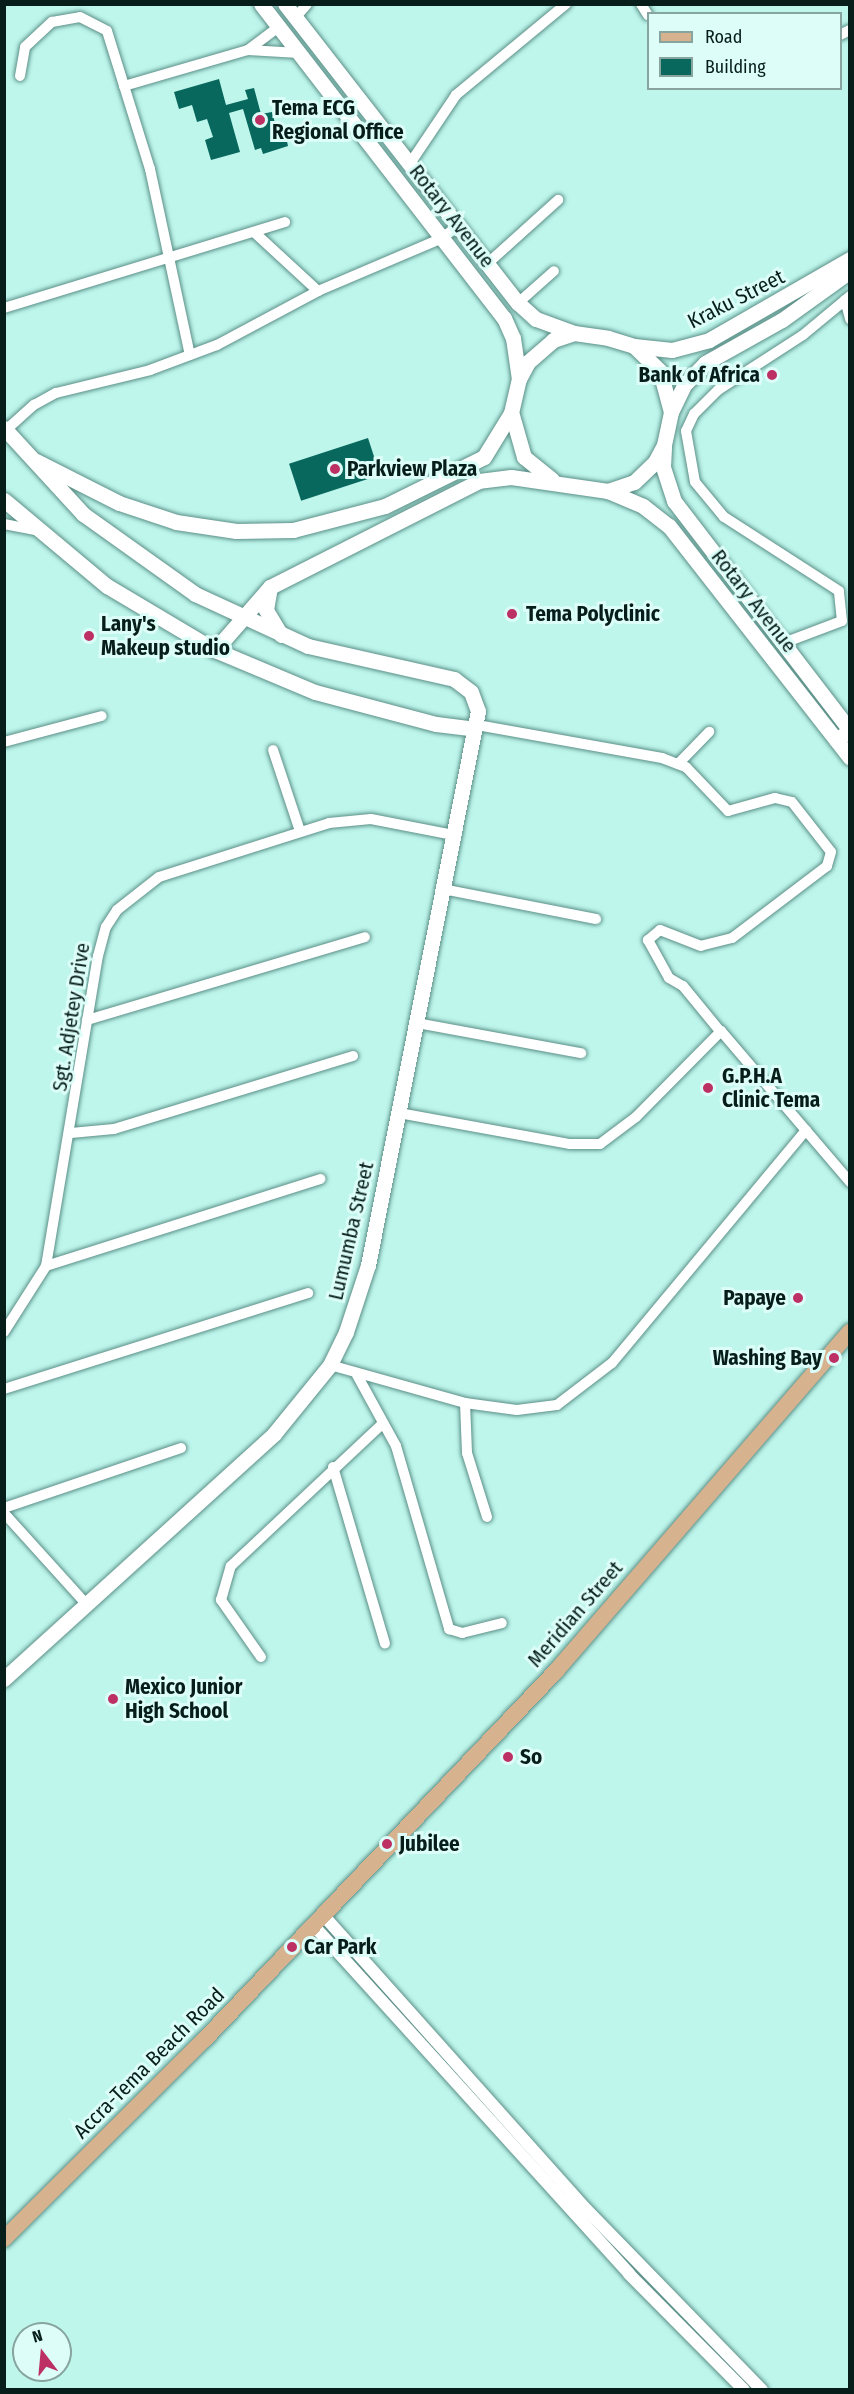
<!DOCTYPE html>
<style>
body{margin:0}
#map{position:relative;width:854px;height:2394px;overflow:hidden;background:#bef6ec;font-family:"Fira Sans Condensed",sans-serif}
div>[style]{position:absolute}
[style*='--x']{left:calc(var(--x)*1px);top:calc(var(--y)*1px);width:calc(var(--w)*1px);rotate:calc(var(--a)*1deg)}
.building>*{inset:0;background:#09685d;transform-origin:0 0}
.roads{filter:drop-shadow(0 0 2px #5b8f87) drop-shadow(0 0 2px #5b8f87)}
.minor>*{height:10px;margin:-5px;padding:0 5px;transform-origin:5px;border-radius:5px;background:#fff}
.tertiary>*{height:12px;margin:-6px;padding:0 6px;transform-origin:6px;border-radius:6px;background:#fff}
.secondary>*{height:15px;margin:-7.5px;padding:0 7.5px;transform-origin:7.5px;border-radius:7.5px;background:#fff}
.primary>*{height:16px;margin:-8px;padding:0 8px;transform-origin:8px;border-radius:8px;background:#d6b28f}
.dots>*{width:16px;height:16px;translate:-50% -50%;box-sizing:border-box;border:3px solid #ddfef8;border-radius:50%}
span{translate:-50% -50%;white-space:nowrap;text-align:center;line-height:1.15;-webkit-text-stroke:6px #ddfef8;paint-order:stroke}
.poi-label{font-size:21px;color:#071d19;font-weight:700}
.left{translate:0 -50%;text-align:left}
.right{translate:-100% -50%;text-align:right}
.street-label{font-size:21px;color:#071d19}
.frame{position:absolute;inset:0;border:6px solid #071d19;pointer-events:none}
.legend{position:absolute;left:647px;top:12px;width:195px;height:78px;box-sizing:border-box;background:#ddfef8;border:2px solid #87a49f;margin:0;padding:8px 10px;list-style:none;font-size:18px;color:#071d19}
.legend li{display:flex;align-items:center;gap:12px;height:30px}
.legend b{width:30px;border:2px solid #87a49f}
.north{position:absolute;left:12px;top:2322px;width:60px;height:60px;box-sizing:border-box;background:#ddfef8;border:2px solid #87a49f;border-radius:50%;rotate:344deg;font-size:16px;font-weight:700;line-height:24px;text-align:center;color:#071d19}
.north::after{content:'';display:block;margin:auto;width:21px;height:27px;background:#bc3064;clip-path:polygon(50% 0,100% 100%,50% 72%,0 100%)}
</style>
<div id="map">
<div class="building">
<div style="clip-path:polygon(219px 79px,226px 105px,248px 99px,245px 90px,254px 88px,261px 114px,272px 112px,278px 134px,285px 132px,288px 146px,263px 154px,261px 148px,255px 150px,243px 109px,229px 113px,240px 152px,211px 160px,205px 140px,213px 137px,207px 119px,197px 122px,192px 105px,179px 109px,174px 92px)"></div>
<div style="left:368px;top:438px;width:39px;height:83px;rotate:72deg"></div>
</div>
<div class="roads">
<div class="minor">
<div style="--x:641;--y:4;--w:13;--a:58"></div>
<div style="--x:295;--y:18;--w:18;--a:-49"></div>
<div style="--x:840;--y:35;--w:11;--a:-27"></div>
<div style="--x:248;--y:50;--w:39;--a:-37"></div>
<div style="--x:20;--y:76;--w:29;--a:-80"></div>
<div style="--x:25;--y:47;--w:37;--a:-43"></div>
<div style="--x:52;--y:22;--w:28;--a:-10"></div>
<div style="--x:80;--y:17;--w:30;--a:27"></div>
<div style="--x:107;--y:31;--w:145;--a:72.7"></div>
<div style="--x:150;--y:169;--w:190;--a:77.9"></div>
<div style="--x:124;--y:86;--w:129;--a:-16.2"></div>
<div style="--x:248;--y:50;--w:51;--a:3.4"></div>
<div style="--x:409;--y:165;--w:84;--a:-56.1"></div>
<div style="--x:456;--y:95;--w:143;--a:-39.6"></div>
<div style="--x:254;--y:232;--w:87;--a:42.7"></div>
<div style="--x:487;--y:264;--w:96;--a:-42"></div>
<div style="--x:845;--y:300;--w:20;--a:75"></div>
<div style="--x:518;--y:303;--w:48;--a:-41.6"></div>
<div style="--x:4;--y:308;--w:294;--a:-17"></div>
<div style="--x:6;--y:430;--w:38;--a:-42"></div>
<div style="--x:34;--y:405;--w:25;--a:-29"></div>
<div style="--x:56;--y:393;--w:97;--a:-13.7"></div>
<div style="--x:150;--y:370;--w:72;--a:-20.5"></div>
<div style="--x:217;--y:345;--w:115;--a:-28.1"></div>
<div style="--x:318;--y:291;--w:135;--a:-23.1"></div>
<div style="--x:442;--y:238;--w:20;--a:-37"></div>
<div style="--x:4;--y:524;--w:36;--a:11"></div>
<div style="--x:781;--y:644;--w:65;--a:-20.7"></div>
<div style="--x:842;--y:621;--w:30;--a:-96"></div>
<div style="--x:839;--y:591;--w:137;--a:-147.2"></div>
<div style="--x:724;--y:517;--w:45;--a:-129.6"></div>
<div style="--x:695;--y:482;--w:52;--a:-100"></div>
<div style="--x:686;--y:431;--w:19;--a:-65"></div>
<div style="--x:694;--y:414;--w:34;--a:-45"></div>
<div style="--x:718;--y:390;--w:101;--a:-32.9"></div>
<div style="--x:803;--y:335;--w:61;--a:-39.7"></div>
<div style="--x:477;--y:725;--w:188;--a:10.1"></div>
<div style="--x:662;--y:758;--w:26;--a:21"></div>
<div style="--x:686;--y:767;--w:61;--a:46.3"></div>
<div style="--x:728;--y:811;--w:49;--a:-15.5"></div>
<div style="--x:775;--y:798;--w:17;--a:13"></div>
<div style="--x:792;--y:802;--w:63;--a:52"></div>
<div style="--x:831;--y:852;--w:15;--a:106"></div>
<div style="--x:827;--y:866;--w:119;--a:142.8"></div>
<div style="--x:732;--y:938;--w:32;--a:166"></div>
<div style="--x:701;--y:946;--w:44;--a:-158.7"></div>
<div style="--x:660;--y:930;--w:16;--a:140"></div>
<div style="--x:648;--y:940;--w:43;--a:61.1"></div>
<div style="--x:669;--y:978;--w:16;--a:30"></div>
<div style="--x:683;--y:986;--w:58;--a:50.6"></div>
<div style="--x:4;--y:742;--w:101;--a:-14.9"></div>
<div style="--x:273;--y:750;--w:85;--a:71.6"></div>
<div style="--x:678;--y:764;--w:45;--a:-45.9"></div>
<div style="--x:443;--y:889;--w:156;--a:11.1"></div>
<div style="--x:87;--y:1020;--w:290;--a:-16.6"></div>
<div style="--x:417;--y:1023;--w:167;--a:10.4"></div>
<div style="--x:399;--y:1113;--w:174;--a:10.3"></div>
<div style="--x:570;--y:1144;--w:30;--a:0"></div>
<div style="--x:600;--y:1144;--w:45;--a:-36.9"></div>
<div style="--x:636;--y:1117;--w:121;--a:-45.3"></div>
<div style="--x:721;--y:1031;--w:199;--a:49.5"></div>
<div style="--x:71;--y:1133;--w:43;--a:-5.3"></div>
<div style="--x:114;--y:1129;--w:250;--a:-17"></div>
<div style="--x:46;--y:1266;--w:288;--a:-17.6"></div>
<div style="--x:4;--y:1332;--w:78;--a:-57.5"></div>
<div style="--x:46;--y:1266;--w:314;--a:-80.5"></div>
<div style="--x:98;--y:956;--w:30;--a:-75"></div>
<div style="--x:106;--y:927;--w:20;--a:-57"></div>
<div style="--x:117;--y:910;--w:53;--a:-38.2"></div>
<div style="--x:159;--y:877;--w:178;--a:-17.6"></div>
<div style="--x:329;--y:823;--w:42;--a:-5.4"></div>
<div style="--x:371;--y:819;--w:84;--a:11"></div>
<div style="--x:330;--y:1365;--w:140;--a:15.7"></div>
<div style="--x:465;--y:1403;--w:52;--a:7.7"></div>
<div style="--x:517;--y:1410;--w:40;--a:-7.1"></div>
<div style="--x:557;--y:1405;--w:69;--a:-37.4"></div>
<div style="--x:612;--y:1363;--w:303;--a:-50.2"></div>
<div style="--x:357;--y:1375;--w:81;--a:61.2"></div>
<div style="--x:396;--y:1446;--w:191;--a:73.8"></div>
<div style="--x:449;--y:1629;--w:14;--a:17"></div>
<div style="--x:462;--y:1633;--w:41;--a:-14"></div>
<div style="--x:4;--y:1389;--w:319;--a:-17.5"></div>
<div style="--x:465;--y:1403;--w:50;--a:87.7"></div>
<div style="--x:467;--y:1453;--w:67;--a:72.6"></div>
<div style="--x:333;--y:1467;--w:184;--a:73.6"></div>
<div style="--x:4;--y:1508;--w:187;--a:-18.7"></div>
<div style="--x:4;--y:1513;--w:125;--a:47.9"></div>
<div style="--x:261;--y:1657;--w:70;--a:-125.1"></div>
<div style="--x:221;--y:1600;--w:35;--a:-74"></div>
<div style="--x:231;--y:1566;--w:207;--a:-43.2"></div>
</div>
<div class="tertiary">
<div style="--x:324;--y:1916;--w:394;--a:48.2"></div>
<div style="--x:587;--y:2210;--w:251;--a:45.8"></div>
<div style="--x:314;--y:1926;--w:469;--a:47.8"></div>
<div style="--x:629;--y:2274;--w:163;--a:45.2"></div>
</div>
<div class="secondary">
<div style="--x:261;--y:4;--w:397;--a:52.3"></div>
<div style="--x:504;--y:318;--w:22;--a:66"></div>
<div style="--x:513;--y:338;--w:41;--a:81.7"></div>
<div style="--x:285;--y:4;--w:379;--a:52.1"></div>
<div style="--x:518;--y:303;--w:24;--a:42"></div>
<div style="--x:536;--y:319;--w:40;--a:20.2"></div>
<div style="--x:634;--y:346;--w:38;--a:6"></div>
<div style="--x:672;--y:350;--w:38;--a:-15"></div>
<div style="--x:709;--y:340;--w:163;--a:-29.9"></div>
<div style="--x:671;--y:412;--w:30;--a:-64"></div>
<div style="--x:684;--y:385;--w:30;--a:-46"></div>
<div style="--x:705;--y:363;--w:88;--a:-29.2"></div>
<div style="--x:782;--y:320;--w:84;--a:-35.8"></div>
<div style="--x:512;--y:415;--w:44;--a:74.1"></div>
<div style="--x:524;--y:457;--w:36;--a:39"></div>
<div style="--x:4;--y:428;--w:117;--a:47.4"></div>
<div style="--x:83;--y:514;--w:138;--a:35.5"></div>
<div style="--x:195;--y:594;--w:124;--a:24.7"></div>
<div style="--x:308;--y:646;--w:150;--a:12.7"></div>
<div style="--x:454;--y:679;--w:21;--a:37"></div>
<div style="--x:471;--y:692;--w:20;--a:70"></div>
<div style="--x:478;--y:711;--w:565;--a:101.23"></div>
<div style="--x:368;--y:1265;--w:71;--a:108.2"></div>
<div style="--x:346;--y:1332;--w:37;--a:116"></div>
<div style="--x:330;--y:1365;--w:89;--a:129.1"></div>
<div style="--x:274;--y:1434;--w:365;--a:137.8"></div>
<div style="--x:664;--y:448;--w:19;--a:93"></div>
<div style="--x:663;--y:467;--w:36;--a:72"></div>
<div style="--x:674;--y:501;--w:289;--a:52.5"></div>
<div style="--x:850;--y:730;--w:17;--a:144"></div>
<div style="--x:36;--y:461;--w:93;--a:26.8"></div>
<div style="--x:119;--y:503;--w:60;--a:18.4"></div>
<div style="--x:176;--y:522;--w:61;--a:8.5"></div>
<div style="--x:236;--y:531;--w:57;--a:-1"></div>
<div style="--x:293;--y:530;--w:95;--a:-14.6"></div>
<div style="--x:385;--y:506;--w:110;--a:-26.3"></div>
<div style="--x:484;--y:457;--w:52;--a:-58.5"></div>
<div style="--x:511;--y:413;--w:35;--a:-77"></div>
<div style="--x:519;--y:379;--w:19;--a:-62"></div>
<div style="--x:528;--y:362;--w:33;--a:-41"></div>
<div style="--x:553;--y:340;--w:22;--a:-18"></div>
<div style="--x:574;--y:333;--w:34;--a:8"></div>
<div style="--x:608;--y:338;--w:27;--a:17"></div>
<div style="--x:634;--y:346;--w:36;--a:44"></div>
<div style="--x:660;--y:371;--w:42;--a:75"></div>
<div style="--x:671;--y:412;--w:34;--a:102"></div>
<div style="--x:664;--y:445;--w:19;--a:118"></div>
<div style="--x:655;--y:462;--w:29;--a:136"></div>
<div style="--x:634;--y:482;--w:28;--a:161"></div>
<div style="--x:608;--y:491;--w:98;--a:-171.8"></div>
<div style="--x:511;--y:477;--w:32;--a:173"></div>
<div style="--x:479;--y:481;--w:234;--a:153.1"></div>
<div style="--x:270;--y:587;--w:84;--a:131.1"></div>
<div style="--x:608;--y:491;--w:38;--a:23"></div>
<div style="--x:643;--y:506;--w:33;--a:38"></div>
<div style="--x:669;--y:526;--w:294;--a:52"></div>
<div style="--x:4;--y:500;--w:134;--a:39.9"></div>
<div style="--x:107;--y:586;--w:126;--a:30.7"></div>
<div style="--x:215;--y:650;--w:108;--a:22.8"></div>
<div style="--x:315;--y:692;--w:125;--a:14.8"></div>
<div style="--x:436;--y:724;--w:38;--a:7"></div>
<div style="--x:270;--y:587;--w:23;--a:100"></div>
<div style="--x:266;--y:610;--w:29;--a:59"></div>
</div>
<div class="primary">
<div style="--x:4;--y:2239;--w:284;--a:-44.9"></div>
<div style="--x:205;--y:2039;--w:509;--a:-46.35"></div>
<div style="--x:556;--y:1671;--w:449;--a:-49.1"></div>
</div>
</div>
<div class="dots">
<div style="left:260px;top:120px;background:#bc3064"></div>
<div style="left:772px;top:375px;background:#bc3064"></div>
<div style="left:335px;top:469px;background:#bc3064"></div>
<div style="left:512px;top:614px;background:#bc3064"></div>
<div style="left:89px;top:636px;background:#bc3064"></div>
<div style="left:708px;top:1088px;background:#bc3064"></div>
<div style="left:798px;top:1298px;background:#bc3064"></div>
<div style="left:834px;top:1358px;background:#bc3064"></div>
<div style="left:113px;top:1699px;background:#bc3064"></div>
<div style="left:508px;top:1757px;background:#bc3064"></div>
<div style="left:387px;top:1844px;background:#bc3064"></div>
<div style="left:292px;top:1947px;background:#bc3064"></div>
</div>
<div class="poi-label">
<span class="left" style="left:272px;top:120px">Tema ECG<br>Regional Office</span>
<span class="right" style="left:760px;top:375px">Bank of Africa</span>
<span class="left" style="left:347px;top:469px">Parkview Plaza</span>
<span class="left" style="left:526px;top:614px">Tema Polyclinic</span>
<span class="left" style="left:101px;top:636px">Lany's<br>Makeup studio</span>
<span class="left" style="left:722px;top:1088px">G.P.H.A<br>Clinic Tema</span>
<span class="right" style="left:786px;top:1298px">Papaye</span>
<span class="right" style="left:822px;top:1358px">Washing Bay</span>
<span class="left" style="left:125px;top:1699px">Mexico Junior<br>High School</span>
<span class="left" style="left:520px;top:1757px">So</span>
<span class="left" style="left:399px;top:1844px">Jubilee</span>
<span class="left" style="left:304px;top:1947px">Car Park</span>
</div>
<div class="street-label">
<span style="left:452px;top:216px;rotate:52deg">Rotary Avenue</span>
<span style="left:736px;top:299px;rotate:-27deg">Kraku Street</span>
<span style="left:754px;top:601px;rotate:52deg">Rotary Avenue</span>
<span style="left:71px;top:1017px;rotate:-81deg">Sgt. Adjetey Drive</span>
<span style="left:351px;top:1231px;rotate:-77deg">Lumumba Street</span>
<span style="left:575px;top:1614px;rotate:-49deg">Meridian Street</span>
<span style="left:149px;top:2063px;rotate:-45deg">Accra-Tema Beach Road</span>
</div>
<div class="frame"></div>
<ul class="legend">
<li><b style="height:8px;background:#d6b28f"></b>Road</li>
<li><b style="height:16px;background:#09685d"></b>Building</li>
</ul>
<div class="north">N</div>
</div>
